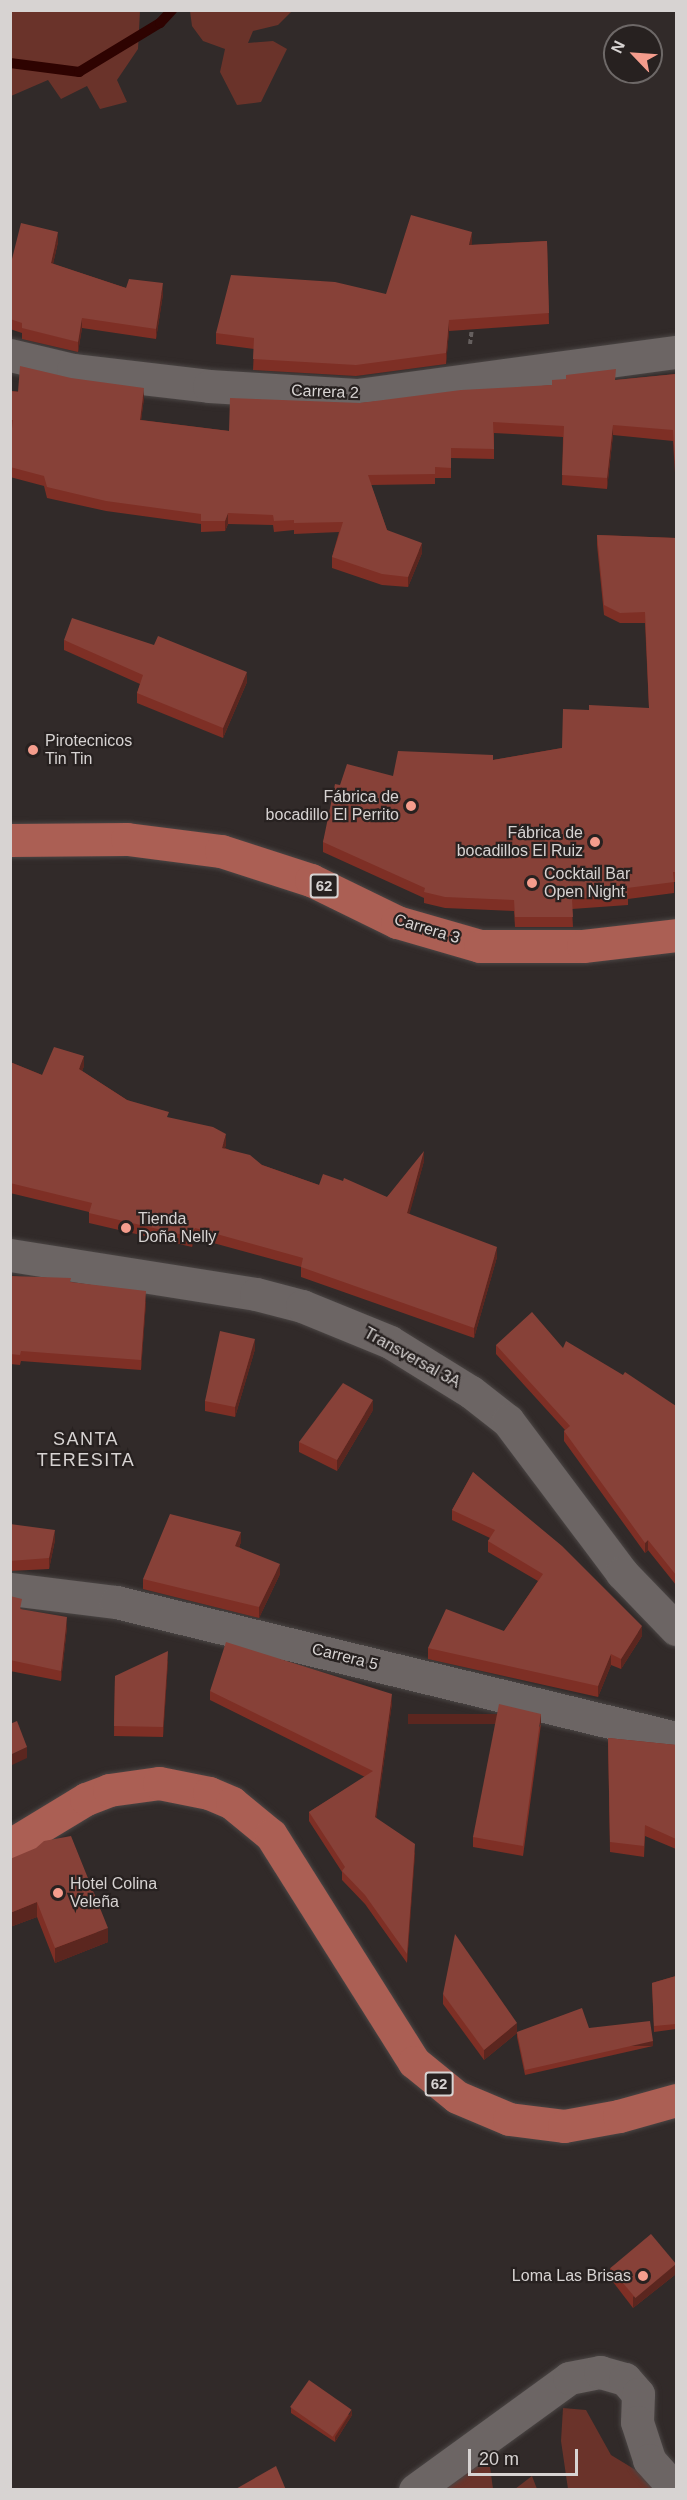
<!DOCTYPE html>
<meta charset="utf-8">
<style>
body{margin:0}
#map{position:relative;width:687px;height:2500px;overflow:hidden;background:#312a29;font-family:Helvetica,sans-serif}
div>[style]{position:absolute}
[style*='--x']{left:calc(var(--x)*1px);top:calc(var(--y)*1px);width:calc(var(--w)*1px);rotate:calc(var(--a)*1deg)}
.green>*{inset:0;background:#6a332a}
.stream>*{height:10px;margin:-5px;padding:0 5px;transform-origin:5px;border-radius:5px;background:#2e0301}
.path>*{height:4px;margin-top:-2px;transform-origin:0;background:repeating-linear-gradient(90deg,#66605f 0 4.5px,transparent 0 7.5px)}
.roads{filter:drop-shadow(0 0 2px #4a4544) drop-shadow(0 0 2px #4a4544)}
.minor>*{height:33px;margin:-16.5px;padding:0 16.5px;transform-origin:16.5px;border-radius:16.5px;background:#6c6564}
.major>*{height:33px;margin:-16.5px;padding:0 16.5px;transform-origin:16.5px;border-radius:16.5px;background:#ab5f54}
.wall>*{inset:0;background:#7e2f25}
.shaded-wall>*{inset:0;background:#5b261f;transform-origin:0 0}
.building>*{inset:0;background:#874138;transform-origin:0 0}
.dots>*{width:16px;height:16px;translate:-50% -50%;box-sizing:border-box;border:3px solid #272120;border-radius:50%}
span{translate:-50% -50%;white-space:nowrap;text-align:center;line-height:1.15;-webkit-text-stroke:4.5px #272120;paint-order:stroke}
.shield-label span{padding:2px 4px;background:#272120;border:2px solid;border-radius:4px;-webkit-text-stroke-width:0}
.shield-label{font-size:15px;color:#d7d3d2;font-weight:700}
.street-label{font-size:16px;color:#d7d3d2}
.poi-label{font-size:16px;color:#d7d3d2}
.left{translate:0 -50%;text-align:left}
.right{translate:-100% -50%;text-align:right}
.neighbourhood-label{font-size:18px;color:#d7d3d2;letter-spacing:1.5px}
.frame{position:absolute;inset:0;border:12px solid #d7d3d2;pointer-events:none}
.north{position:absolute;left:603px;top:24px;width:60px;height:60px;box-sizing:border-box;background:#272120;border:2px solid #6d6867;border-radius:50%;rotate:295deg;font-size:16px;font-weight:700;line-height:24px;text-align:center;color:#d7d3d2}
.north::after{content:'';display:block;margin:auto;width:21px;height:27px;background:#f59d8d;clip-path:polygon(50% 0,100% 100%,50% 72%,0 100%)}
.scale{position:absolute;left:468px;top:2449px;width:110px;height:27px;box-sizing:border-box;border:3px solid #d7d3d2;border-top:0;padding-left:8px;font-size:18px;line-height:21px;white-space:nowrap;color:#d7d3d2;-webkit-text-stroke:4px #272120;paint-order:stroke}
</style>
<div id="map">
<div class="green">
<div style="clip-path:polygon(11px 11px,140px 11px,138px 49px,117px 80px,127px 102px,100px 109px,87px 86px,61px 99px,48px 80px,11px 96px)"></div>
<div style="clip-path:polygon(190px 11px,292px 11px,278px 25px,253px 31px,248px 43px,273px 41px,287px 49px,261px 102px,237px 105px,220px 72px,225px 49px,203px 41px,192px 26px)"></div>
<div style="clip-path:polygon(563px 2408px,586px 2410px,611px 2455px,667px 2489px,568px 2489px,561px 2441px)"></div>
<div style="clip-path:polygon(489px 2459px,493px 2489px,431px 2490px,472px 2460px)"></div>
<div style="clip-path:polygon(532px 2476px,537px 2489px,515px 2489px)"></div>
</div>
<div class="stream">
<div style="--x:10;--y:63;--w:70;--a:7.4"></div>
<div style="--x:79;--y:72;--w:95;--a:-31.2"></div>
<div style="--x:160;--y:23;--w:18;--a:-47"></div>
</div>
<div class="path">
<div style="--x:470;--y:344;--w:17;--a:-83"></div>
</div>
<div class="roads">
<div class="minor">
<div style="--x:10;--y:355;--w:65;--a:13.4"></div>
<div style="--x:73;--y:370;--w:137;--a:6.7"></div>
<div style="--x:209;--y:386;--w:148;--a:3.5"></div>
<div style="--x:357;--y:395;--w:322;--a:-7.7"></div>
<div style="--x:10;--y:1255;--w:249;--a:9"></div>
<div style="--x:256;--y:1294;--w:48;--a:14.6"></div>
<div style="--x:302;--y:1306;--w:95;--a:22.2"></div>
<div style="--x:390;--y:1342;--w:95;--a:31.7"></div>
<div style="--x:471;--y:1392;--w:47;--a:38.1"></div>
<div style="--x:508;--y:1421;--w:190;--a:53.1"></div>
<div style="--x:622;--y:1573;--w:78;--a:46"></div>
<div style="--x:10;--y:1589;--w:107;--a:7"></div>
<div style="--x:116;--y:1602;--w:576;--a:13.65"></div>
<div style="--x:415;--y:2490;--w:190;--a:-36"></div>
<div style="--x:569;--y:2378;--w:32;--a:-11"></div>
<div style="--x:600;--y:2372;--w:26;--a:16"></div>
<div style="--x:625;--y:2379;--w:20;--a:49"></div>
<div style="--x:638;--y:2394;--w:28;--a:92"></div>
<div style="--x:637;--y:2422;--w:40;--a:72"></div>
<div style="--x:649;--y:2460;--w:40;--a:48"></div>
</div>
<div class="major">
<div style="--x:10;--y:840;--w:117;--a:-0.5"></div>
<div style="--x:127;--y:839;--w:95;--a:7.3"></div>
<div style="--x:221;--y:851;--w:95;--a:17.9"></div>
<div style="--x:311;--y:880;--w:96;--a:26"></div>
<div style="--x:397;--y:922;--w:86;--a:16.1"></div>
<div style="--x:480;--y:946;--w:103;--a:0"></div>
<div style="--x:583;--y:946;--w:94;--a:-6.7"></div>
<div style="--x:10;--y:1845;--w:89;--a:-31.2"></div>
<div style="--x:86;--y:1799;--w:25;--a:-21"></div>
<div style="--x:109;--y:1790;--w:50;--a:-8"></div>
<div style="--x:159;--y:1783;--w:51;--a:11.3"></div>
<div style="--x:209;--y:1793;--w:25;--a:23"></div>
<div style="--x:232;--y:1803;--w:50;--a:39.4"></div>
<div style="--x:271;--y:1835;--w:268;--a:57.8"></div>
<div style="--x:414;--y:2062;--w:55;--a:39.1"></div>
<div style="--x:457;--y:2097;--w:56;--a:22.9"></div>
<div style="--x:509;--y:2119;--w:55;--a:7.3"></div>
<div style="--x:564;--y:2126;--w:56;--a:-10.3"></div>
<div style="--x:619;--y:2116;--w:59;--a:-15.7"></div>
</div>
</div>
<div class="wall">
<div style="clip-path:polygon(547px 241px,549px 324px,449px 331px,446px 364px,356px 376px,253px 370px,254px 349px,216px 344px,216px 333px,386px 294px,472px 245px)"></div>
<div style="clip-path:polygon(58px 242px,53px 264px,126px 288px,163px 294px,156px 339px,82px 328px,78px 352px,22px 339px,22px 333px,10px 329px,10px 267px)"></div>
<div style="clip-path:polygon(676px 374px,676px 473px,675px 473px,673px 441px,613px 435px,607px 489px,562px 485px,563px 437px,494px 433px,494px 459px,451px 458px,451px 478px,435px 478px,435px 484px,371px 485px,387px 530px,422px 553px,408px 587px,382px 585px,332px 568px,332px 557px,339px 532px,294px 534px,294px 530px,274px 532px,273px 525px,228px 524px,225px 531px,201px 532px,201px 524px,106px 511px,47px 498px,44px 486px,10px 477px,10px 445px,12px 431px,10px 430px,10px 391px,144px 398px,141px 420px,229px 431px,360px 403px,552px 385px,616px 380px)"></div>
<div style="clip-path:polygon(597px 535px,676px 538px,676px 882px,674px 882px,674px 893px,628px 899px,628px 905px,572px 909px,573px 927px,515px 927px,514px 911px,445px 908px,424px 903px,424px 898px,323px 852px,323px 842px,340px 785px,393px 776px,493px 760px,562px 748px,589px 710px,649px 708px,645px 623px,620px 623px,604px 615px,597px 545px)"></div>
<div style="clip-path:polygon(64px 640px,247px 682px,223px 738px,137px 703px,137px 693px,140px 684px,64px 650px)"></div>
<div style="clip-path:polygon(10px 1062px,42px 1075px,84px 1066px,82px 1071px,127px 1100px,226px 1144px,225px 1148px,262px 1165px,319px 1185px,387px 1197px,424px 1161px,409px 1214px,497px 1257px,474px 1338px,301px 1277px,301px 1267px,195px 1238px,192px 1247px,89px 1223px,89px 1212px,10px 1193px)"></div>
<div style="clip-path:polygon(10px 1276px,71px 1282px,146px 1302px,141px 1370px,21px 1361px,20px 1365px,10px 1364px)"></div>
<div style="clip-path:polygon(496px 1345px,563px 1348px,676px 1406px,676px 1585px,648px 1550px,645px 1553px,564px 1441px,564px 1431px,565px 1430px,496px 1354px)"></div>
<div style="clip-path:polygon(255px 1349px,235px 1417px,205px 1411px,205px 1401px)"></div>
<div style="clip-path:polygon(373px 1410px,337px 1471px,299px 1452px,299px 1442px)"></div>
<div style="clip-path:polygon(473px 1472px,642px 1636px,621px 1669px,611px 1665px,598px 1697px,428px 1659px,428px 1648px,504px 1631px,538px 1581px,488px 1552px,488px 1541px,490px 1538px,452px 1520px,452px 1510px)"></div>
<div style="clip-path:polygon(10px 1524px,55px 1540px,49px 1569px,10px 1571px)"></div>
<div style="clip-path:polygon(241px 1542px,239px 1547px,280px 1574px,259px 1618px,143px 1589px,143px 1579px)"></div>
<div style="clip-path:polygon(10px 1596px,22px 1610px,67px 1627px,61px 1681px,10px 1671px)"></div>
<div style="clip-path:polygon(168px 1661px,163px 1737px,114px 1736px,115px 1676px)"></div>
<div style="clip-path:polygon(210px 1691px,392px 1703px,376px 1818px,415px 1853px,407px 1963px,365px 1904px,342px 1880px,342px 1872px,309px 1821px,309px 1812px,365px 1777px,210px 1700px)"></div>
<div style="clip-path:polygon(541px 1724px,523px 1856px,473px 1847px,473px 1837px)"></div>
<div style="clip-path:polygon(608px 1738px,676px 1745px,676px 1849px,645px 1836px,644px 1857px,610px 1852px)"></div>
<div style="clip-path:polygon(10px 1859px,108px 1942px,55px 1963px,37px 1917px,10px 1927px)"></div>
<div style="clip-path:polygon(676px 1976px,676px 2029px,654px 2032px,652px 1983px)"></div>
<div style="clip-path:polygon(443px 1994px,517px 2033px,484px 2060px,443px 2004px)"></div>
<div style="clip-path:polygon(589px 2028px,653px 2046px,525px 2075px,517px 2037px,517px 2032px)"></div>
<div style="clip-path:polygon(610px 2268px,676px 2274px,633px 2308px,610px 2278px)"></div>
<div style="clip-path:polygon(291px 2408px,352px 2415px,335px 2442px,291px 2413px)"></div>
</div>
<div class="shaded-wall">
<div style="clip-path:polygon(58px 232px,58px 242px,51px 273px,51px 263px)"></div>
<div style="clip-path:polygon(472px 232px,472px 244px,469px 256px,469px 245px)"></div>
<div style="clip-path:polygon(163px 283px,163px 294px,156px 339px,156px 329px)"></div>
<div style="clip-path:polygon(82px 318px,82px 328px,78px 352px,78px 342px)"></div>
<div style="clip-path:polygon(449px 320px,449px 331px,446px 364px,446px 353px)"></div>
<div style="clip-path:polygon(144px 388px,144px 398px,140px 430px,140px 420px)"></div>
<div style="clip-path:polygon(613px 425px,613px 435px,607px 489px,607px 478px)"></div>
<div style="clip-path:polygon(228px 513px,228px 524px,225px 531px,225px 521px)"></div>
<div style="clip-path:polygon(422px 543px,422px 553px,408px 587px,408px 577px)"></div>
<div style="clip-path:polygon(247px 672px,247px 682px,223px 738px,223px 728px)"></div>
<div style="clip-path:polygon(84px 1056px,84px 1066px,79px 1079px,79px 1069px)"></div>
<div style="clip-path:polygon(226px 1134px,226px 1144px,222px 1158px,222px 1148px)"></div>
<div style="clip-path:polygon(424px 1151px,424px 1161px,407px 1223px,407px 1213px)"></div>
<div style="clip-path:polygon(195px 1228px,195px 1238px,192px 1247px,192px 1237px)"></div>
<div style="clip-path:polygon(497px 1247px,497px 1257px,474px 1338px,474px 1328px)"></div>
<div style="clip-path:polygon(146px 1291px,146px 1302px,141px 1370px,141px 1360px)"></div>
<div style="clip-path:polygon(255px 1339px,255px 1349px,235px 1417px,235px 1407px)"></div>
<div style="clip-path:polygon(373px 1400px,373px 1410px,337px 1471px,337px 1460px)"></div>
<div style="clip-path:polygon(55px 1530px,55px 1540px,49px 1569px,49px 1558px)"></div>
<div style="clip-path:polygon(241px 1532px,241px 1542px,235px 1556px,235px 1546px)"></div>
<div style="clip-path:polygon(648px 1540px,648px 1550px,645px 1553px,645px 1543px)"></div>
<div style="clip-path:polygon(280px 1564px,280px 1574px,259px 1618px,259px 1607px)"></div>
<div style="clip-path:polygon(67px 1617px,67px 1627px,61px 1681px,61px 1671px)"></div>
<div style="clip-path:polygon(642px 1626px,642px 1636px,621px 1669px,621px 1659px)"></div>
<div style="clip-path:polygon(168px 1651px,168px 1661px,163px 1737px,163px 1727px)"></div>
<div style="clip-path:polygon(611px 1654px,611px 1665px,598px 1697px,598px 1686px)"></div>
<div style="clip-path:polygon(392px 1694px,392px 1703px,375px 1827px,375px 1817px)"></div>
<div style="left:541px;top:1714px;width:10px;height:133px;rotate:90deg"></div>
<div style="clip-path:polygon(27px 1747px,27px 1758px,10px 1766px,10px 1755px)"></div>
<div style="clip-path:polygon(415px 1844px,415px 1853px,407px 1963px,407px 1954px)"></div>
<div style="clip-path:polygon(37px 1902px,37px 1917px,10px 1927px,10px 1913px)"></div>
<div style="clip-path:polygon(108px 1928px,108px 1942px,55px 1963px,55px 1948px)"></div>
<div style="clip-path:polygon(517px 2023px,517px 2033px,484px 2060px,484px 2050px)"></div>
<div style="left:653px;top:2041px;width:5px;height:131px;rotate:90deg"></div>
<div style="clip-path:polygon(676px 2264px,676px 2274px,633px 2308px,633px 2297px)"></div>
<div style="clip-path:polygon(352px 2410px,352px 2415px,335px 2442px,335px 2437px)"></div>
</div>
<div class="building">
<div style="clip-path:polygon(411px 215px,472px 232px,469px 245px,547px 241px,549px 313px,449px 320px,446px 353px,356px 365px,253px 359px,254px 338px,216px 333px,231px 275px,335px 282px,386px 294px)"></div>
<div style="clip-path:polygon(21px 223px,58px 232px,51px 263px,126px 288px,129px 279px,163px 283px,156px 329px,82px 318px,78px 342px,22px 328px,22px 323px,10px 319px,10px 267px)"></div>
<div style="clip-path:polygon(20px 366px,71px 378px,144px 388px,140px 420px,229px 431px,230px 398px,360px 403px,461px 390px,552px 385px,552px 380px,566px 379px,566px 375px,616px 369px,615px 380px,676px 374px,676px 463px,675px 462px,673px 430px,613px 425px,607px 478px,562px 475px,564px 426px,493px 422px,494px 449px,451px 448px,451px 468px,435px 467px,435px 474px,368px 475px,387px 530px,422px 543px,408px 577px,382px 574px,332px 557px,343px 522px,294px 523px,294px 520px,274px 521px,273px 515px,228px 513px,225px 521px,201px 521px,201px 514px,106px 501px,47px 487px,44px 476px,10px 467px,10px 445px,13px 420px,10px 420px,10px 391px,18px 392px)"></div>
<div style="clip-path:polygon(597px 535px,676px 538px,676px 872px,673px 872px,674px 882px,627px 888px,628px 895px,572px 899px,573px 917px,515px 917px,514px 900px,445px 897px,424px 892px,425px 888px,323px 842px,335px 784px,340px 785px,347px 764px,393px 776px,398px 751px,493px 755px,493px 760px,562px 748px,563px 709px,589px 710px,589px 705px,649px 708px,645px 612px,620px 613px,604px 605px)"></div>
<div style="clip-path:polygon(72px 618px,154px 645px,158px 636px,247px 672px,223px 728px,137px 693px,143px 675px,64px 640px)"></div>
<div style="clip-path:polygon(54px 1047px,84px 1056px,79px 1069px,127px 1100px,169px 1112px,167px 1117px,213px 1127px,226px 1134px,222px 1148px,250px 1155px,262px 1165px,319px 1185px,323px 1174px,343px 1181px,344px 1178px,387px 1197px,424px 1151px,407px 1213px,497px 1247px,474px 1328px,301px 1267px,303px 1258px,195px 1228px,192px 1237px,89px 1213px,92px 1203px,10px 1183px,10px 1062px,42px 1075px)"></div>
<div style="clip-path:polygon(10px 1276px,71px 1278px,70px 1282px,146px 1291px,141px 1360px,21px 1351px,20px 1355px,10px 1354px)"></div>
<div style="clip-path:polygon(532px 1312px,563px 1348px,566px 1341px,623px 1375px,625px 1372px,676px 1406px,676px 1575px,648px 1540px,645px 1543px,564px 1431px,570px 1426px,496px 1345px)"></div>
<div style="clip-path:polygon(220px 1331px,255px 1339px,235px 1407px,205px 1401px)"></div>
<div style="clip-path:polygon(343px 1383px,373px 1400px,337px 1460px,299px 1442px)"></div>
<div style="clip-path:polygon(473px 1472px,562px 1546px,642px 1626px,621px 1659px,611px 1654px,598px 1686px,428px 1648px,446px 1609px,504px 1631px,543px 1574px,488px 1541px,495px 1530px,452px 1510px)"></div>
<div style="clip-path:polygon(170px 1514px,241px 1532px,235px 1546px,280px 1564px,259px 1607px,143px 1579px)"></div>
<div style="clip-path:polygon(10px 1524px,55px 1530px,49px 1558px,10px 1561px)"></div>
<div style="clip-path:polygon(10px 1596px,22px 1599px,20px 1609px,67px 1617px,61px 1671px,10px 1660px)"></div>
<div style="clip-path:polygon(226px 1642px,392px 1694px,375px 1817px,415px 1844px,407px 1954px,365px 1895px,342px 1871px,345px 1867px,309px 1812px,373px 1771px,210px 1691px)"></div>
<div style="clip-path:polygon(168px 1651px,163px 1727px,114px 1726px,115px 1676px)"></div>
<div style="clip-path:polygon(499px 1704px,541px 1714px,523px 1846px,473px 1837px)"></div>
<div style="clip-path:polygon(17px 1721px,27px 1747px,10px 1755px,10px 1724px)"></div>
<div style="clip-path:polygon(608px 1738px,676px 1745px,676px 1839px,645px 1825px,644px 1846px,610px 1842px)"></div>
<div style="clip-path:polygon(71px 1836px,108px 1928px,55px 1948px,37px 1902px,10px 1913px,10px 1859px,36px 1848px,44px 1841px)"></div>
<div style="clip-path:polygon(455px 1934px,517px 2023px,484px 2050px,443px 1994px)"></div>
<div style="clip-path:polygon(676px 1976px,676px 2024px,654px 2026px,652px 1983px)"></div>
<div style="clip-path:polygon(582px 2008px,589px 2028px,650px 2021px,653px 2041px,525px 2070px,517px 2032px)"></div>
<div style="left:651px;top:2234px;width:39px;height:53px;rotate:50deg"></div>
<div style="left:309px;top:2380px;width:52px;height:33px;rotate:35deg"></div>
<div style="clip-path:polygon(276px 2466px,286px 2490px,234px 2490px)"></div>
</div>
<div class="dots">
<div style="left:33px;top:750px;background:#f59d8d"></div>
<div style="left:411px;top:806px;background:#f59d8d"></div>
<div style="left:595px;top:842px;background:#f59d8d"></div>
<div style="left:532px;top:883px;background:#f59d8d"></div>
<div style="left:126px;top:1228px;background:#f59d8d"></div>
<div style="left:58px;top:1893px;background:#f59d8d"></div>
<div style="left:643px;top:2276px;background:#f59d8d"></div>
</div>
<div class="shield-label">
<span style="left:324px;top:886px">62</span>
<span style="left:439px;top:2084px">62</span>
</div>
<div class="street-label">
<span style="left:325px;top:392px;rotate:2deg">Carrera 2</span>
<span style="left:427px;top:929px;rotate:17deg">Carrera 3</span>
<span style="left:412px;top:1358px;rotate:29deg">Transversal 3A</span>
<span style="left:345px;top:1657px;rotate:14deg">Carrera 5</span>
</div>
<div class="poi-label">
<span class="left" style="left:45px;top:750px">Pirotecnicos<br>Tin Tin</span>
<span class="right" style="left:399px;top:806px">Fábrica de<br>bocadillo El Perrito</span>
<span class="right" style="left:583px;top:842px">Fábrica de<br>bocadillos El Ruiz</span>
<span class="left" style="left:544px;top:883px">Cocktail Bar<br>Open Night</span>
<span class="left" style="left:138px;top:1228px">Tienda<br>Doña Nelly</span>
<span class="left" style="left:70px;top:1893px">Hotel Colina<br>Veleña</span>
<span class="right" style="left:631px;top:2276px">Loma Las Brisas</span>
</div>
<div class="neighbourhood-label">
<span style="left:86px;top:1450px">SANTA<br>TERESITA</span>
</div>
<div class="frame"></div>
<div class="north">N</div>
<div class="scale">20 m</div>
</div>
